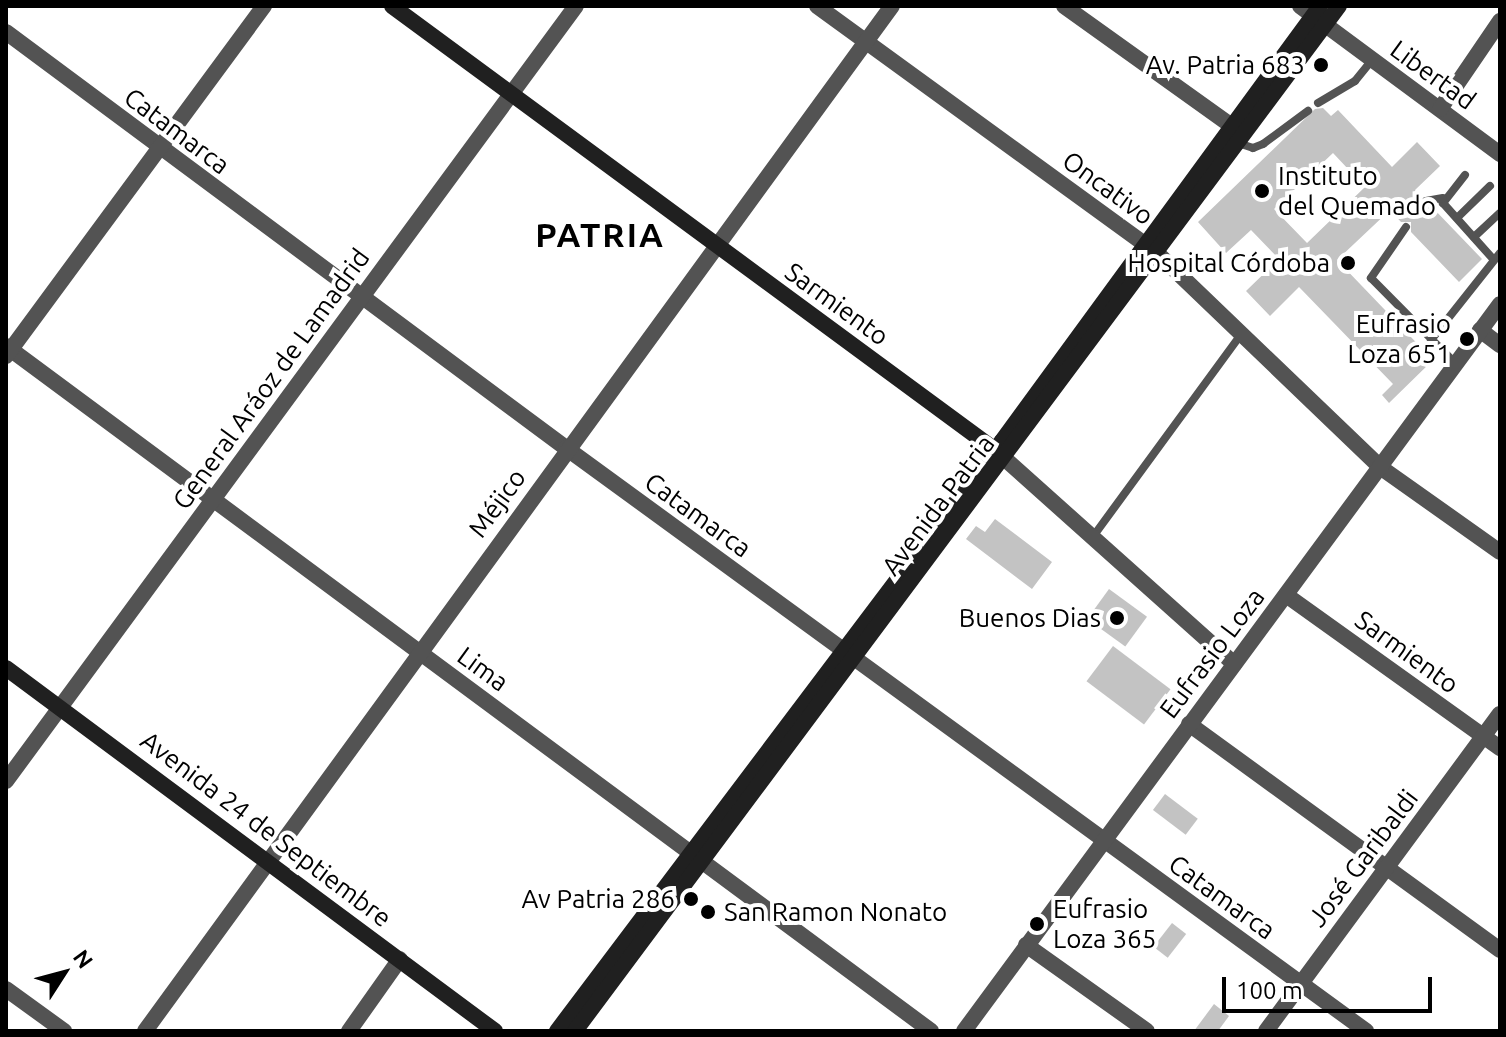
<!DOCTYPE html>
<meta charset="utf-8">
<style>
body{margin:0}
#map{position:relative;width:1506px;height:1037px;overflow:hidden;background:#fff;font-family:Ubuntu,sans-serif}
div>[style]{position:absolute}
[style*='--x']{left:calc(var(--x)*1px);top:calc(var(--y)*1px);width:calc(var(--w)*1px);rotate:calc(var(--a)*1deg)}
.building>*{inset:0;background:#c3c3c3;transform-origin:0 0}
.service>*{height:8px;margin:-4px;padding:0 4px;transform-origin:4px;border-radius:4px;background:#535353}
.minor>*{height:16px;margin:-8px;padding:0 8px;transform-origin:8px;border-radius:8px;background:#535353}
.secondary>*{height:16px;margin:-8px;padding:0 8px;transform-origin:8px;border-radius:8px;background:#202020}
.dots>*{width:22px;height:22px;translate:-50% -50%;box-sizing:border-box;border:4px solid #fff;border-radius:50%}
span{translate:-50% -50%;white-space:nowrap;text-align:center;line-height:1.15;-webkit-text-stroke:8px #fff;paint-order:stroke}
.poi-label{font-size:26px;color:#000}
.right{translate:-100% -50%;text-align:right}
.left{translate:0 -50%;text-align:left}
.street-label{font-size:26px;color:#000}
.district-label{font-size:34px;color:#000;font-weight:700;letter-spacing:2px}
.frame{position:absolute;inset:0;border:8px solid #000;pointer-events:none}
.north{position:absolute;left:24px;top:933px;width:80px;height:80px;-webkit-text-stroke:6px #fff;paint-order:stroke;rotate:54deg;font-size:22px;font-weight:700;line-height:32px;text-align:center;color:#000}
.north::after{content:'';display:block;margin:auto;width:28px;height:36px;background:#000;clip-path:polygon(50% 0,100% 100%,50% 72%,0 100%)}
.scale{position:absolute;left:1222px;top:977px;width:210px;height:36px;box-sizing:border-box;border:4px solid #000;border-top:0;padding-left:10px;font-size:24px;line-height:28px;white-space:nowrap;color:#000;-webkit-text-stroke:6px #fff;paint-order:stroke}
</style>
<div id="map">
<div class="building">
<div style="clip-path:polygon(evenodd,1323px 108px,1331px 116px,1338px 110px,1392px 167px,1417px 142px,1440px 166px,1415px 190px,1420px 205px,1432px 207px,1482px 259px,1459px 282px,1411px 232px,1411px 222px,1401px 222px,1390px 210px,1337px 260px,1433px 360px,1389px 403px,1382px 395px,1393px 384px,1299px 287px,1270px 316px,1246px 291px,1279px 259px,1251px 230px,1226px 253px,1198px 222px,1315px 109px,1323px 108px,1333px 153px,1365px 187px,1307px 243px,1274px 209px,1333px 153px)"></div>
<div style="clip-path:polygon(995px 519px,1052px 562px,1032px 589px,966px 539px,976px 526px,985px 532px)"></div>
<div style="left:1109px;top:589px;width:47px;height:37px;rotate:36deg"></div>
<div style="left:1113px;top:646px;width:72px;height:44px;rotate:37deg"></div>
<div style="left:1165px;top:794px;width:41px;height:20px;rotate:37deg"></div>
<div style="left:1172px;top:923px;width:18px;height:30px;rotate:38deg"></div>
<div style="clip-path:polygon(1214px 1004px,1229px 1016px,1218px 1031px,1194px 1031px)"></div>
</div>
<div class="service">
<div style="--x:1318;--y:103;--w:43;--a:-30.7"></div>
<div style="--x:1355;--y:81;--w:27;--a:-51"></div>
<div style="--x:1238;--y:143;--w:16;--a:18"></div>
<div style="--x:1253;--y:148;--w:11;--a:-22"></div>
<div style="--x:1263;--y:144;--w:56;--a:-36.3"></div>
<div style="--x:1465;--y:175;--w:36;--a:128"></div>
<div style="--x:1443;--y:203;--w:76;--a:48.2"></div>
<div style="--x:1426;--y:201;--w:17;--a:-10"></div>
<div style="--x:1457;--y:218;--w:46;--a:-44.1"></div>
<div style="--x:1406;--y:227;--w:62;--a:124.5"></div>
<div style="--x:1371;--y:278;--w:120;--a:45.3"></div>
<div style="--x:1474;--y:237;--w:35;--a:-43"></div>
<div style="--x:1431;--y:340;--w:111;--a:-51.6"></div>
<div style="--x:1092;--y:538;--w:250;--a:-53.8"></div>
</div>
<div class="minor">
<div style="--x:817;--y:6;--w:420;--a:36"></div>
<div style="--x:1157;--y:253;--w:309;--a:43.8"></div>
<div style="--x:1380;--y:467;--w:147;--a:35.3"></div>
<div style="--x:1064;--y:6;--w:208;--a:35.6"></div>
<div style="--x:1300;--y:6;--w:249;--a:36.5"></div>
<div style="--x:6;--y:32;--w:698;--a:36.61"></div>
<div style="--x:566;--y:448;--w:990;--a:36.08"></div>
<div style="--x:1440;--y:109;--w:107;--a:-55.7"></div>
<div style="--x:1480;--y:330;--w:25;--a:37"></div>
<div style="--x:6;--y:346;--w:1151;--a:36.52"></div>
<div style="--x:6;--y:356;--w:435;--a:-53.6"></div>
<div style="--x:995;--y:450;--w:321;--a:41.8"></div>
<div style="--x:1286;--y:595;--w:263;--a:35.6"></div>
<div style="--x:1189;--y:724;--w:384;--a:36"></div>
<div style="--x:6;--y:781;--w:962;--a:-53.67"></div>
<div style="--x:1026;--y:945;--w:148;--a:35.4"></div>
<div style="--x:6;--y:989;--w:72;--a:35.9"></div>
<div style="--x:145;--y:1031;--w:1268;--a:-53.92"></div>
<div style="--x:349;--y:1031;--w:88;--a:-54.7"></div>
<div style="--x:964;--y:1031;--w:903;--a:-53.6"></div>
<div style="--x:1266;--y:1031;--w:394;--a:-53.6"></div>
</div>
<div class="secondary">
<div style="--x:392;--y:6;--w:749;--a:36.36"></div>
<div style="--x:6;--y:668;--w:609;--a:36.59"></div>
<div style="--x:557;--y:1031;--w:739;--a:-52.98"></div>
<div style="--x:1002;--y:441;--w:539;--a:-53.83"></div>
<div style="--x:575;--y:1031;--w:1278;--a:-53.3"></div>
</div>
<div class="dots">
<div style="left:1321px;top:65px;background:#000"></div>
<div style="left:1262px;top:191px;background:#000"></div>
<div style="left:1348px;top:263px;background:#000"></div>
<div style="left:1467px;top:339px;background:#000"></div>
<div style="left:1117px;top:618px;background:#000"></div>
<div style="left:691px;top:899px;background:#000"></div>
<div style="left:708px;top:912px;background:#000"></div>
<div style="left:1037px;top:924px;background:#000"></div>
</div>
<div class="poi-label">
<span class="right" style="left:1305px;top:65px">Av. Patria 683</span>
<span class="left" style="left:1278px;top:191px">Instituto<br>del Quemado</span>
<span class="right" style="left:1330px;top:263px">Hospital Córdoba</span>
<span class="right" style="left:1451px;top:339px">Eufrasio<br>Loza 651</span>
<span class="right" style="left:1101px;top:618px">Buenos Dias</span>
<span class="right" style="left:675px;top:899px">Av Patria 286</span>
<span class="left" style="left:1053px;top:924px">Eufrasio<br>Loza 365</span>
<span class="left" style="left:724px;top:912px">San Ramon Nonato</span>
</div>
<div class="street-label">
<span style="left:1433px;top:75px;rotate:36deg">Libertad</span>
<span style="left:177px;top:131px;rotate:37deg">Catamarca</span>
<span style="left:1108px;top:188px;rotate:36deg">Oncativo</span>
<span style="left:837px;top:304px;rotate:36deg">Sarmiento</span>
<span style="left:271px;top:379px;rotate:-54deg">General Aráoz de Lamadrid</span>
<span style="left:497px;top:503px;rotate:-54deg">Méjico</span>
<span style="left:938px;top:505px;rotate:-53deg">Avenida Patria</span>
<span style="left:698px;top:515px;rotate:36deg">Catamarca</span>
<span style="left:1407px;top:652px;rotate:36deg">Sarmiento</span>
<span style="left:1212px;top:653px;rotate:-53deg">Eufrasio Loza</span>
<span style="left:483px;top:669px;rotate:36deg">Lima</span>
<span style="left:266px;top:829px;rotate:37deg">Avenida 24 de Septiembre</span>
<span style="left:1363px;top:858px;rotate:-53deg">José Garibaldi</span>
<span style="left:1222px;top:897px;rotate:36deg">Catamarca</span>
</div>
<div class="district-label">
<span style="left:600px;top:235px">PATRIA</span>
</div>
<div class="frame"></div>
<div class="north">N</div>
<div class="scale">100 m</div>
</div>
